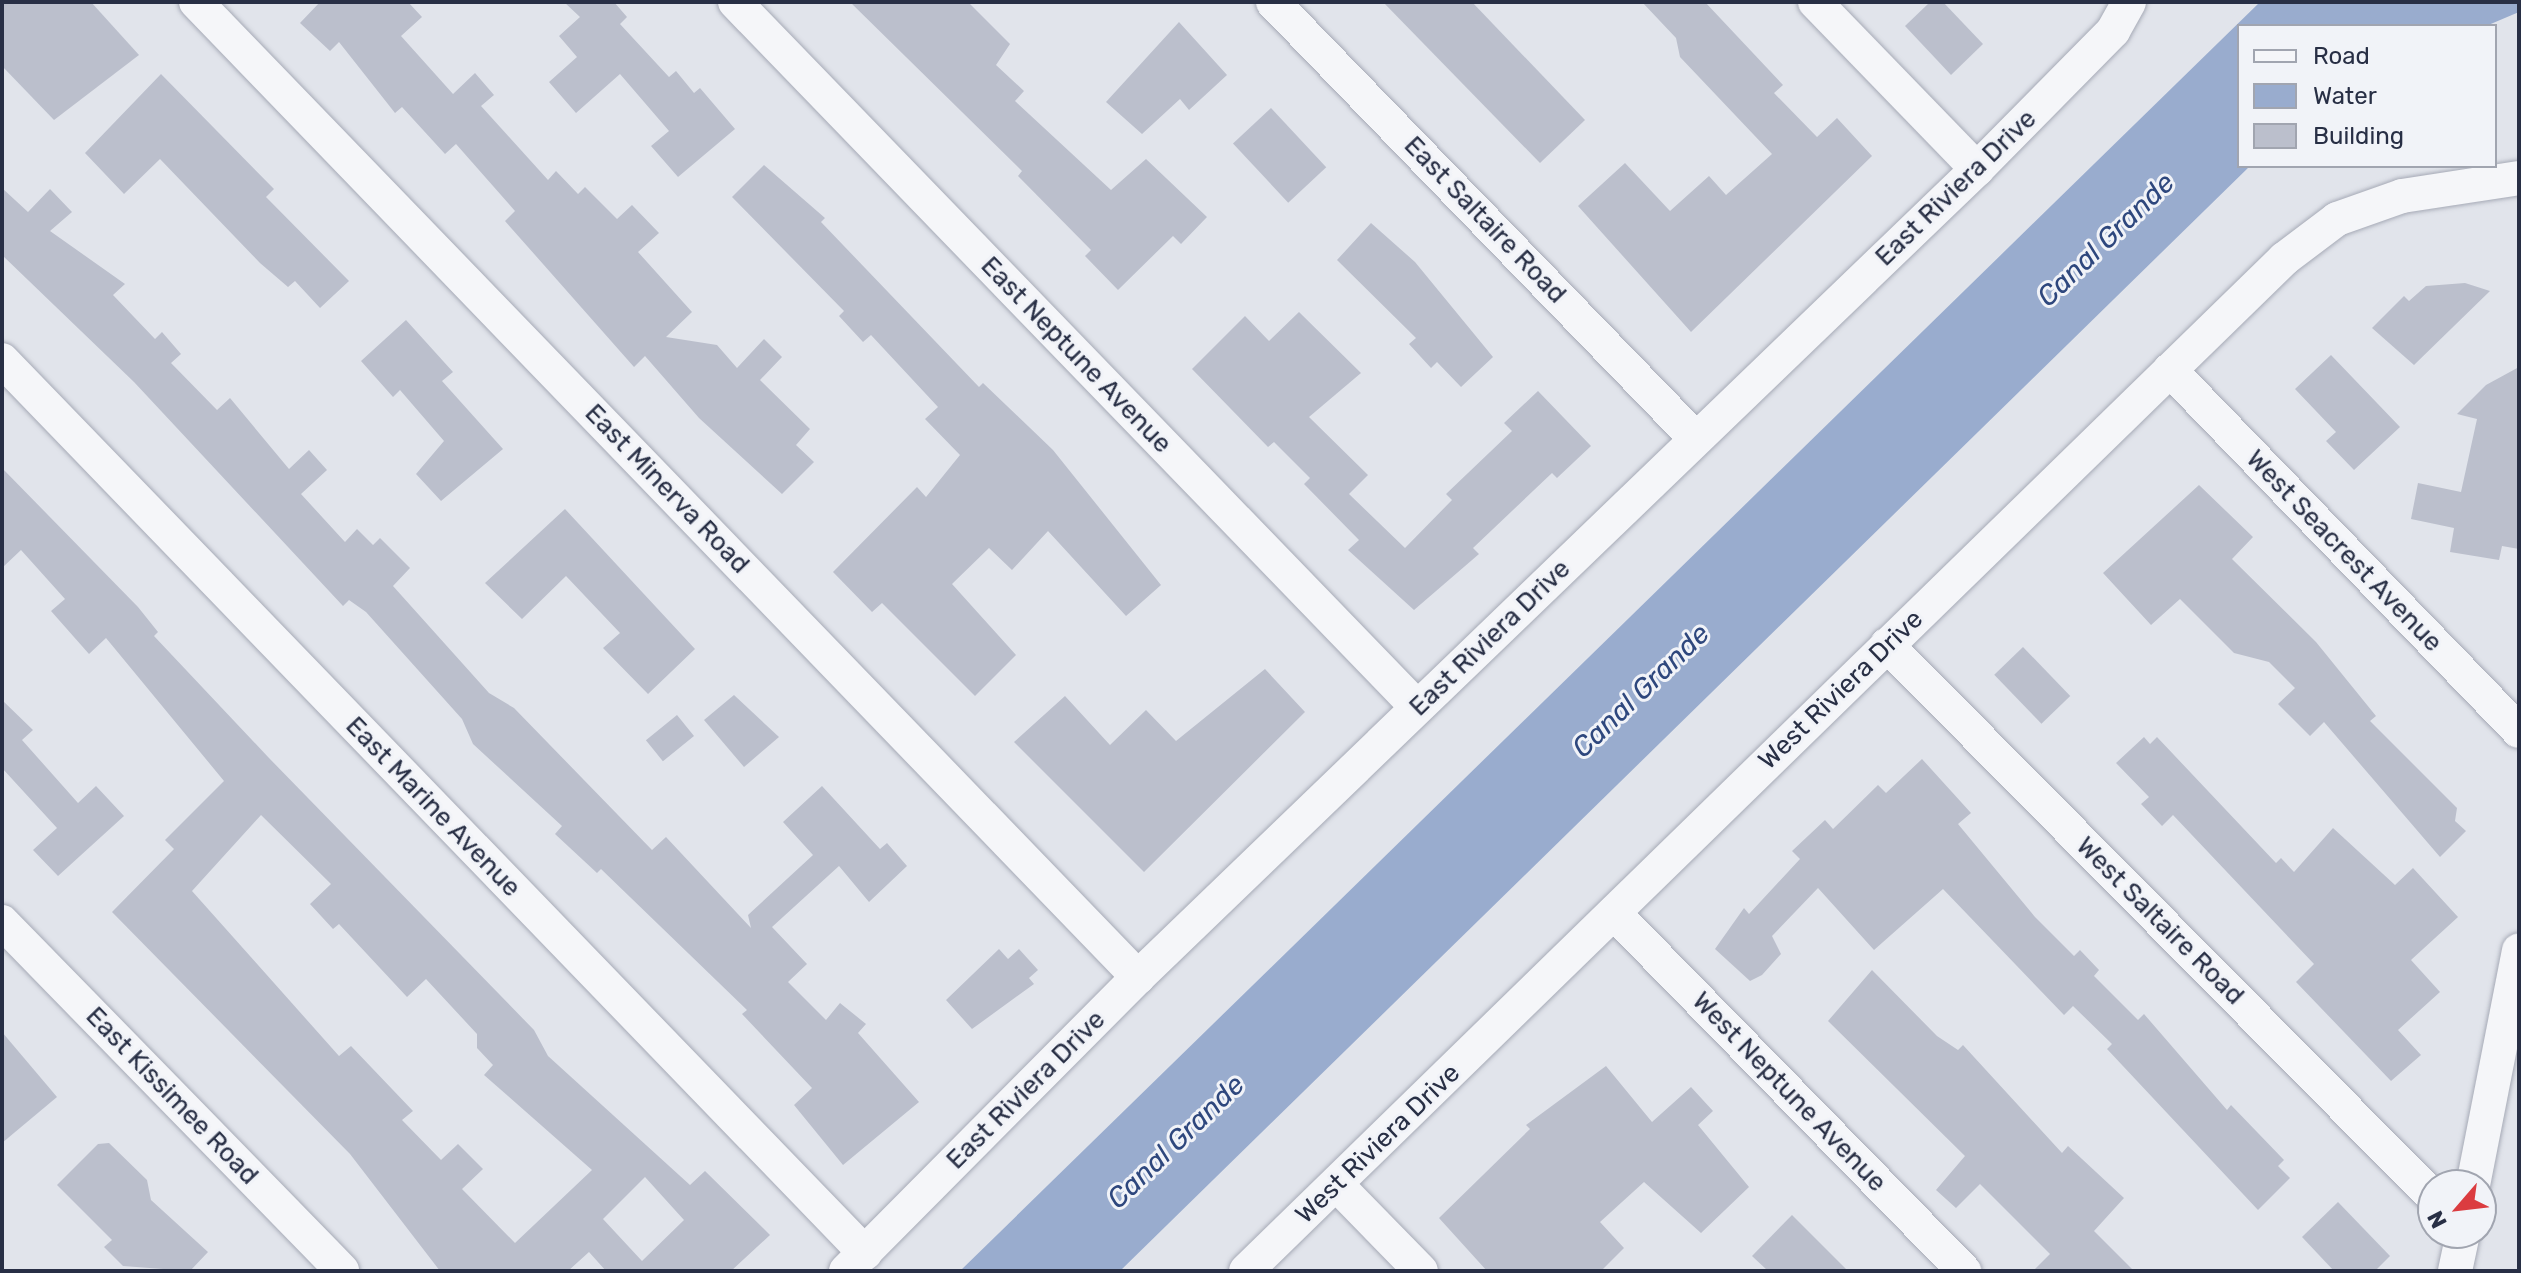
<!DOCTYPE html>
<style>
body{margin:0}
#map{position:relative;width:2521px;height:1273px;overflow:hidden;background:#e1e4eb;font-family:Rubik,sans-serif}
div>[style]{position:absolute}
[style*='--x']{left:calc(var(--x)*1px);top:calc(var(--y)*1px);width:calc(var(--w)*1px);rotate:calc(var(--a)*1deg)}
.water>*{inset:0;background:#99acce}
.building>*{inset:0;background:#bbbfcc;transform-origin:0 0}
.roads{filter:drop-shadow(0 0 2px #a6aab6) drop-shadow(0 0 2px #a6aab6)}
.minor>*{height:34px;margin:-17px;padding:0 17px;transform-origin:17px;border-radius:17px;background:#f5f6f9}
span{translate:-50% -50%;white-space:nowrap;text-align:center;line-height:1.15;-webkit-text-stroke:6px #f1f3f8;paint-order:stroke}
.street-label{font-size:26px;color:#282f45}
.water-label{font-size:28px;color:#2e477d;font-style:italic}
.frame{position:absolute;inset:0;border:4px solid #282f45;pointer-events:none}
.legend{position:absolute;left:2237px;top:24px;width:260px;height:144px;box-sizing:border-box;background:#f1f3f8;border:2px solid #a1a5b0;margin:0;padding:10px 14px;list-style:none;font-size:24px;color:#282f45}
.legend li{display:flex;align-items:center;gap:16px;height:40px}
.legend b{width:40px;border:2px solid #a1a5b0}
.north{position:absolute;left:2417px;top:1169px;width:80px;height:80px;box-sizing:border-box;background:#f1f3f8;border:2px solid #a1a5b0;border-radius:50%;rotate:242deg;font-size:22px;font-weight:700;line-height:32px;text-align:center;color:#282f45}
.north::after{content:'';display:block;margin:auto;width:28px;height:36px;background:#db3c40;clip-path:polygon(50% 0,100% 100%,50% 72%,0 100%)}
</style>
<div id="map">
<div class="water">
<div style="clip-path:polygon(2260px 2px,2519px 2px,2519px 12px,2486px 26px,2239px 26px,2239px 166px,2250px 166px,1120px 1271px,960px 1271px)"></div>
</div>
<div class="building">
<div style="clip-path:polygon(2px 2px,91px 2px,139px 55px,54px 120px,2px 66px)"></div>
<div style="clip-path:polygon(320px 2px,408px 2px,422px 17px,401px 36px,453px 94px,475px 73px,494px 95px,481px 106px,548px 180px,556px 171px,578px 194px,585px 187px,617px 219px,632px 205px,659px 233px,638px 252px,692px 312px,666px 337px,717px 345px,737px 368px,764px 339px,782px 357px,760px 380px,810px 429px,796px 445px,814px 462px,782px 494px,699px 418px,645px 356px,634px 367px,505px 221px,515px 211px,456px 144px,445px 154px,402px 107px,395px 113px,339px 42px,330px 51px,300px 23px)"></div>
<div style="clip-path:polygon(564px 2px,614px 2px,627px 17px,620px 24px,669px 77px,676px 71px,694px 93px,700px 88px,735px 129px,678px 177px,651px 146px,669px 131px,620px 74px,576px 113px,549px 82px,577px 57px,559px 36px,580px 17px)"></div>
<div style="clip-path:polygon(850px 2px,968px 2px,1010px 44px,996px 65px,1024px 91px,1015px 101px,1111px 190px,1146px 159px,1207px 217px,1181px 244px,1173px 236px,1118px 290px,1085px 256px,1091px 250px,1018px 176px,1022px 171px)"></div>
<div style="clip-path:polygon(1383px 2px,1472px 2px,1585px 120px,1540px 163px)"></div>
<div style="clip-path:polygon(1642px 2px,1705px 2px,1783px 85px,1774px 93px,1817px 137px,1837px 118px,1872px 156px,1691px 332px,1578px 206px,1625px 163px,1670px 211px,1709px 176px,1726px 195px,1772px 154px,1680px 57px,1676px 38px)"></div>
<div style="clip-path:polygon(1930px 2px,1943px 2px,1983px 44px,1951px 75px,1905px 26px)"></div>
<div style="clip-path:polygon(1179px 22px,1227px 75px,1189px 110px,1180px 99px,1142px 134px,1106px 102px)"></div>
<div style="clip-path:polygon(161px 74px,274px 189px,266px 197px,349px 281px,320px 308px,295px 281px,288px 287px,260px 263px,160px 159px,124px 194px,85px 153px)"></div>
<div style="left:1271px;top:108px;width:81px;height:52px;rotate:47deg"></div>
<div style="clip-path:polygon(764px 165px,825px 218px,821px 222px,979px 387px,983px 383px,1053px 450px,1161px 585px,1126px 616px,1048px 531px,1012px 570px,989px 548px,952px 584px,1016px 655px,975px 696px,882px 603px,872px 612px,833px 572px,917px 487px,926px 497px,960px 455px,925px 419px,938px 407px,871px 335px,863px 342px,839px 316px,844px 311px,732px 197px)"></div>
<div style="clip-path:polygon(2px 188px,28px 212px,50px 189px,72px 212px,50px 231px,125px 284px,113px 295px,155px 339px,162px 332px,181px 354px,171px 363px,217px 410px,230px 398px,289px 469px,309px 450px,327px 470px,301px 494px,345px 542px,357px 529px,373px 545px,380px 538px,410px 568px,393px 586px,489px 693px,514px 708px,652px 850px,666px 837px,751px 928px,748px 915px,813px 855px,783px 822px,822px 786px,880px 849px,887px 843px,907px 866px,869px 902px,839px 866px,772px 927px,807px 964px,788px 982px,826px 1020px,840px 1003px,866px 1024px,858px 1033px,919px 1102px,843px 1165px,794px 1105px,812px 1088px,742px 1014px,747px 1010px,601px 869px,597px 873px,555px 834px,562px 826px,473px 744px,462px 719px,366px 612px,349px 600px,343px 606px,134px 382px,2px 255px)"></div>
<div style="clip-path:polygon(1371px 223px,1415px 262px,1493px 357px,1461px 387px,1437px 362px,1431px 368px,1409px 344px,1416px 338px,1337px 260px)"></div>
<div style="clip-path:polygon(2465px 283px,2490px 291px,2414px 365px,2372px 328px,2404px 296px,2409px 301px,2426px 286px)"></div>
<div style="clip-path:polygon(1299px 312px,1361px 373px,1309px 417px,1368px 475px,1349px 494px,1405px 548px,1452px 500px,1446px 494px,1512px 431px,1504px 423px,1538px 391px,1591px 446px,1557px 478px,1552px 473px,1473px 548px,1479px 554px,1414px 610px,1348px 550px,1359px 540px,1304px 484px,1310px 478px,1274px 442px,1268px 447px,1192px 369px,1245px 316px,1269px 341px)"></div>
<div style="clip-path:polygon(406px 320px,453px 372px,442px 381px,503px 449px,441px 501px,416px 474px,444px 441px,400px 390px,393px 397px,361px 361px)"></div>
<div style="clip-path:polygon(2331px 355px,2400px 427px,2354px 470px,2326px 441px,2336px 432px,2295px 389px)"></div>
<div style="clip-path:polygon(2519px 367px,2519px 549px,2502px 546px,2499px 560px,2450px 552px,2454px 528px,2411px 519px,2418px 483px,2461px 492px,2477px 419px,2457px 414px,2486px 385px)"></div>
<div style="clip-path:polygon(evenodd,2px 468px,138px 607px,158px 632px,154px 636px,269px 758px,534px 1030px,548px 1056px,690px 1185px,705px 1171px,770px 1235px,731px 1271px,606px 1271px,589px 1252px,568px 1271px,440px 1271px,350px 1154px,112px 912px,174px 849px,165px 840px,224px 781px,106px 638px,89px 654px,51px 611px,65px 599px,21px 550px,2px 568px,2px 468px,261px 815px,331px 884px,310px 904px,333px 929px,339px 924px,407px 997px,426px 979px,477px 1034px,477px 1048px,493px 1065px,484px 1075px,592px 1170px,515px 1243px,462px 1189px,483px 1169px,458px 1144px,441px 1160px,402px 1120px,413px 1111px,351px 1046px,339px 1056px,192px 891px,261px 815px,2px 468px,645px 1177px,684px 1220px,642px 1261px,603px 1219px,645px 1177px)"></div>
<div style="clip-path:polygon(2199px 485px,2253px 537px,2232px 559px,2316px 642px,2376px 716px,2370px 721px,2457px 808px,2455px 821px,2466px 831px,2440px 857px,2324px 722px,2310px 736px,2278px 704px,2295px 688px,2269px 662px,2234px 653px,2180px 599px,2151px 625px,2103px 573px)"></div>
<div style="clip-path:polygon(565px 509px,695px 649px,648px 694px,603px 648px,620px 633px,566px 576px,522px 619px,485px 583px)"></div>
<div style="left:2023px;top:647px;width:68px;height:40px;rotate:46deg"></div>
<div style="clip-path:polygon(1265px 669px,1305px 712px,1144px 872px,1014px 742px,1065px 696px,1110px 745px,1146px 710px,1176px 741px)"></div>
<div style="clip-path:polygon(734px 695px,779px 737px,744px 767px,704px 720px)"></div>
<div style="clip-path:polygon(2px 700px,33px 730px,22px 740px,78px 803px,96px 786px,124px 816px,58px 876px,33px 850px,57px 828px,2px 768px)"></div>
<div style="left:677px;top:715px;width:27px;height:40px;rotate:51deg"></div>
<div style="clip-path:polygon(2144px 737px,2150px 744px,2157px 737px,2276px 863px,2281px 858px,2294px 872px,2333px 828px,2395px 885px,2413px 868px,2458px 917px,2411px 960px,2440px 992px,2398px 1030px,2421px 1055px,2391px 1081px,2296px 982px,2314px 964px,2173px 815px,2162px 826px,2141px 804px,2149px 797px,2116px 763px)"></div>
<div style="clip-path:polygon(1922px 759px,1971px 813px,1958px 824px,2035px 917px,2074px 956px,2080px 950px,2099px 970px,2094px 976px,2138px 1020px,2144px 1014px,2227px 1110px,2231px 1105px,2284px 1160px,2278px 1166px,2290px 1178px,2258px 1210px,2107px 1049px,2112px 1044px,2073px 1006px,2064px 1015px,1943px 889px,1874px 950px,1818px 888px,1772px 936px,1781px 954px,1762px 975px,1750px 981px,1715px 949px,1744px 908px,1749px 914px,1800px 859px,1792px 851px,1825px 820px,1833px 829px,1878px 785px,1886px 793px)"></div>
<div style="clip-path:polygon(999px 949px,1008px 959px,1019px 949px,1038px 970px,1029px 978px,1034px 984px,972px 1029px,946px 1000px)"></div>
<div style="clip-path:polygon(1872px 970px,1937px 1036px,1958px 1050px,1963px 1045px,2062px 1153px,2068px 1146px,2124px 1198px,2094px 1231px,2134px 1271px,2033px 1271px,2050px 1254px,1980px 1184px,1956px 1208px,1936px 1190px,1965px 1156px,1828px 1021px)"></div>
<div style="clip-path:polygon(2px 1032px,57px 1097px,2px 1143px)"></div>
<div style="clip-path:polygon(1606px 1066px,1652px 1122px,1691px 1087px,1713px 1111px,1698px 1125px,1749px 1187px,1701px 1233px,1644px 1182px,1600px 1222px,1624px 1248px,1601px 1271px,1487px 1271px,1439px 1218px,1530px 1129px,1526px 1125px)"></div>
<div style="clip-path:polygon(109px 1143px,147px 1180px,151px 1200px,208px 1252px,190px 1271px,123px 1266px,104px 1247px,112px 1240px,57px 1185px,98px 1144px)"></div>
<div style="clip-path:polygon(2338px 1202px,2390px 1256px,2375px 1271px,2334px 1271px,2302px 1237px)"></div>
<div style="clip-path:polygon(1792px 1215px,1848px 1271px,1768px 1271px,1752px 1256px)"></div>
</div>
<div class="roads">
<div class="minor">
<div style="--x:196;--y:2;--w:1356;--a:45.99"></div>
<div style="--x:735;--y:2;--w:981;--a:45.95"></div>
<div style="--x:1273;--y:2;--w:608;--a:45.93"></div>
<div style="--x:1815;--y:2;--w:233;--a:45.9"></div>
<div style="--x:2;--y:360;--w:1242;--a:45.98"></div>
<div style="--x:2170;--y:370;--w:502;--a:45.97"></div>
<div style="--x:1887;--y:645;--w:776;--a:45.31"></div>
<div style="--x:1614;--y:913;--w:501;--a:45.65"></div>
<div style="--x:2;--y:922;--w:487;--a:45.7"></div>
<div style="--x:1337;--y:1185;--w:120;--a:45.7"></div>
<div style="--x:2473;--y:1185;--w:239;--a:-78.9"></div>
<div style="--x:846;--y:1271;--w:414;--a:-45.2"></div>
<div style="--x:1138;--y:977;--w:1165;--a:-43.92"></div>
<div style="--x:1977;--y:169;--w:194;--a:-45.4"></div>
<div style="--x:2113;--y:31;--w:33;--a:-61"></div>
<div style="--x:1246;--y:1271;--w:1450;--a:-44.27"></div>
<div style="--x:2284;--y:259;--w:66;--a:-37"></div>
<div style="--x:2337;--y:219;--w:69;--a:-19.5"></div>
<div style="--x:2402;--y:196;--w:118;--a:-8.7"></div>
<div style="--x:2455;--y:1271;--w:39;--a:-78"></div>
</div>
</div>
<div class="street-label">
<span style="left:1956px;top:188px;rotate:-44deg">East Riviera Drive</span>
<span style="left:1485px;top:220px;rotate:46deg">East Saltaire Road</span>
<span style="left:1076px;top:355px;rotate:46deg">East Neptune Avenue</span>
<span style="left:667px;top:489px;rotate:46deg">East Minerva Road</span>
<span style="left:2344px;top:551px;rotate:46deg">West Seacrest Avenue</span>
<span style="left:1490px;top:638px;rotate:-44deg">East Riviera Drive</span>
<span style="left:1841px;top:690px;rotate:-44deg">West Riviera Drive</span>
<span style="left:433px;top:807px;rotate:46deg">East Marine Avenue</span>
<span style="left:2160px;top:921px;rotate:45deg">West Saltaire Road</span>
<span style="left:1026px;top:1090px;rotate:-45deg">East Riviera Drive</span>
<span style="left:1789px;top:1092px;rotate:46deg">West Neptune Avenue</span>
<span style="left:172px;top:1096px;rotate:46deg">East Kissimee Road</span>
<span style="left:1378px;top:1144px;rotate:-44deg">West Riviera Drive</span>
</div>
<div class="water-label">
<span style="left:2106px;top:240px;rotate:-44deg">Canal Grande</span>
<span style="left:1641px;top:691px;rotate:-44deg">Canal Grande</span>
<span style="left:1176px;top:1142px;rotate:-44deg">Canal Grande</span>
</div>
<div class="frame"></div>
<ul class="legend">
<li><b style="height:10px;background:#f5f6f9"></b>Road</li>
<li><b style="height:22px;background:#99acce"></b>Water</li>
<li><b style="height:22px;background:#bbbfcc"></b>Building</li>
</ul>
<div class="north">N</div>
</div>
